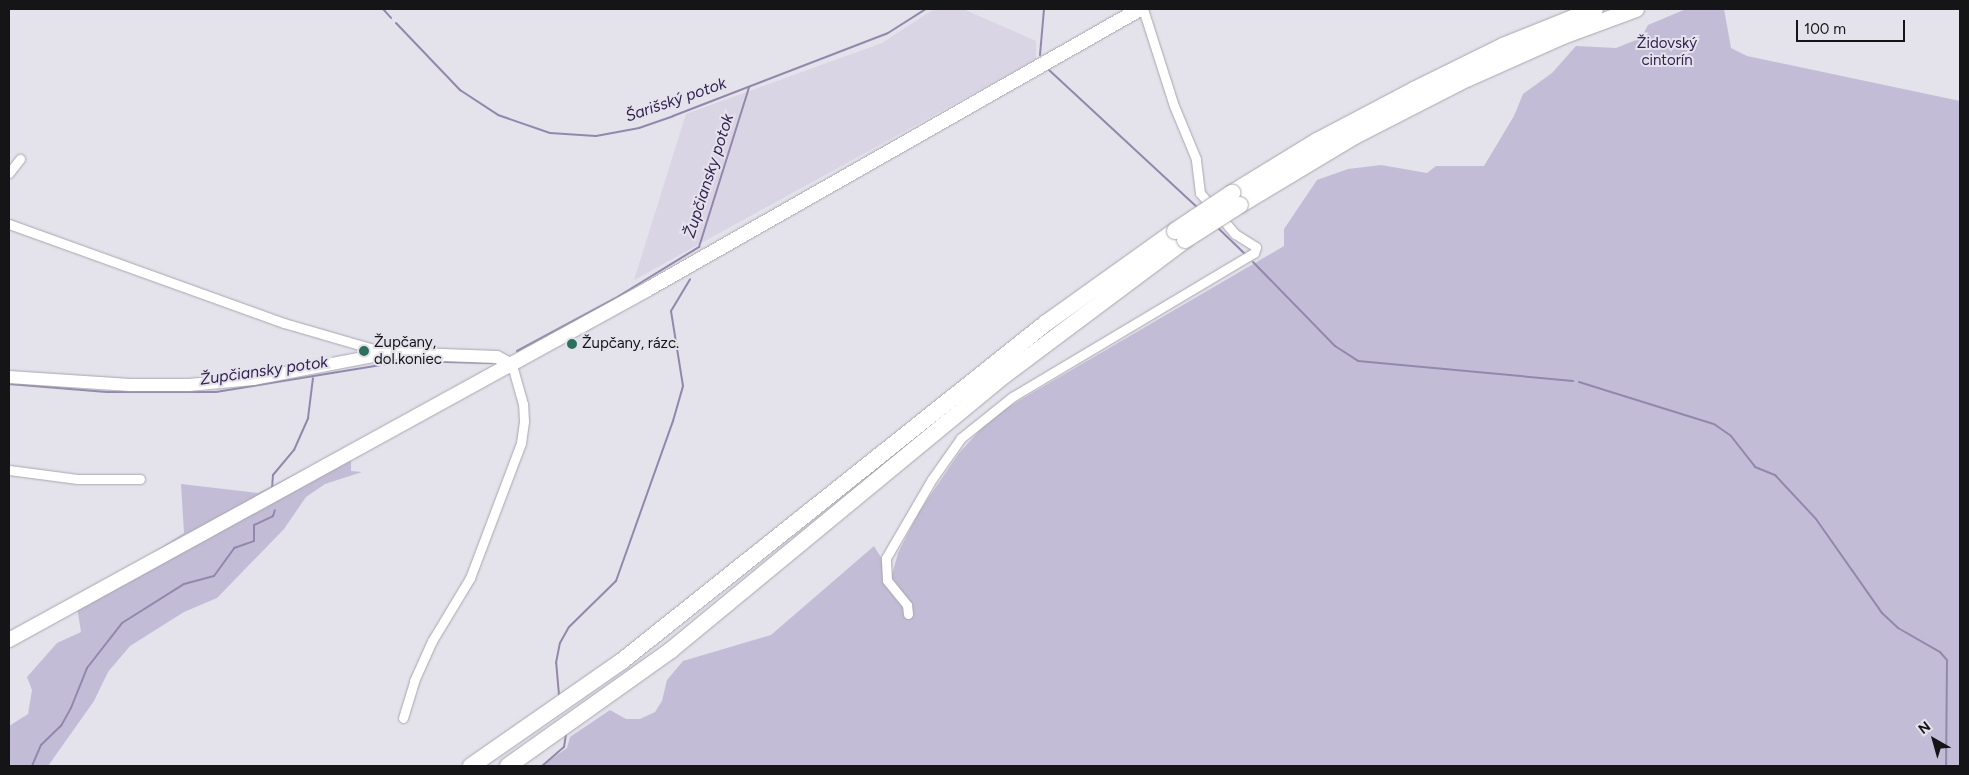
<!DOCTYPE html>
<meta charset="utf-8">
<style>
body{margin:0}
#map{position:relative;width:1969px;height:775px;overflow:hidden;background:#e4e2eb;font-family:Figtree,sans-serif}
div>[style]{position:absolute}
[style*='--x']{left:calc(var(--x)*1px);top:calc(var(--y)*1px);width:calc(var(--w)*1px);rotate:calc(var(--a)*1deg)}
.built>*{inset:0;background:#d9d5e5}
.green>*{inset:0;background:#c3bcd6}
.stream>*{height:2px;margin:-1px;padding:0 1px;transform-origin:1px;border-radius:1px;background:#9288ac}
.roads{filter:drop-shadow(0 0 1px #a9a6af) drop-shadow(0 0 1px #a9a6af)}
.street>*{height:9px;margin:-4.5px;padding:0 4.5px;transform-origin:4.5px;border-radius:4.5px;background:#fff}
.secondary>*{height:12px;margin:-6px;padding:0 6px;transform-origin:6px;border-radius:6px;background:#fff}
.primary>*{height:14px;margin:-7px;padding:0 7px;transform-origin:7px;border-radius:7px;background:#fff}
.highway>*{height:16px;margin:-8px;padding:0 8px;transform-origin:8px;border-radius:8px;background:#fff}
.bridges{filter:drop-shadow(0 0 1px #a9a6af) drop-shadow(0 0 1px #a9a6af)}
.highway-bridge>*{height:16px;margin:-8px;padding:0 8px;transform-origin:8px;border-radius:8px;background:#fff}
.dots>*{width:14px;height:14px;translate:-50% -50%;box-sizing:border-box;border:2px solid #e4e2eb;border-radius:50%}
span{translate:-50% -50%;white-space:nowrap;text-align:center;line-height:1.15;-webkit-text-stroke:4px #e4e2eb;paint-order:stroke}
.park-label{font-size:15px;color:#332151}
.poi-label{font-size:15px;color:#151518}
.left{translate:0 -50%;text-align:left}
.water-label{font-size:16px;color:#332251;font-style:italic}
.frame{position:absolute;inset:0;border:10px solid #151518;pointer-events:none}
.north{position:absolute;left:1909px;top:715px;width:50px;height:50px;-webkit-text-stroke:4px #e4e2eb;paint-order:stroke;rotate:322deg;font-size:14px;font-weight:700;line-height:20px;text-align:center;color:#151518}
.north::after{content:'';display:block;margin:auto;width:18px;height:22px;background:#151518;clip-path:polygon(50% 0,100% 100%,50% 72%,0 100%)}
.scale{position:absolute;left:1796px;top:20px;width:109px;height:22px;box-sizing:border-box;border:2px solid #151518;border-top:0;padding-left:6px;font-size:15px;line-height:18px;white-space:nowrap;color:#151518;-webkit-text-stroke:4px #e4e2eb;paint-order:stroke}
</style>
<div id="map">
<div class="built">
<div style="clip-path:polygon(934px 9px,963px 9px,1036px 41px,1036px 59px,634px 280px,686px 114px,882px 43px)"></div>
</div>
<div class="green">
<div style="clip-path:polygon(1686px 9px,1724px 9px,1731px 48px,1747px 56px,1960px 101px,1960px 766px,541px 766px,567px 748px,570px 737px,610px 710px,626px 719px,640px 719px,655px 712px,662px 701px,667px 680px,683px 661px,771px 635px,874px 546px,892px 575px,898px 553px,919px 512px,959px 453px,993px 416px,1284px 246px,1284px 229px,1317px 180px,1348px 169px,1381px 165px,1427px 173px,1436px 166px,1484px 166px,1514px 116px,1523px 94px,1552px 73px,1576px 46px,1616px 48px,1641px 38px,1648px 25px)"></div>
<div style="clip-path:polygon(344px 450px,351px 458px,351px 471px,362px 472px,325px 484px,306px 497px,284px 529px,217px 598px,184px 612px,130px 646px,108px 672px,94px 701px,48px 766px,9px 766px,9px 726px,28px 714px,32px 690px,27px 677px,57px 643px,81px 632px,76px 601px,184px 533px,181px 484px,258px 493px)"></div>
</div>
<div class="stream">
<div style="--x:383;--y:9;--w:12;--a:48"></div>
<div style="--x:396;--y:23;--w:93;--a:46.3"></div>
<div style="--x:460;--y:90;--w:45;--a:33.3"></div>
<div style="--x:498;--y:115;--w:55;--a:19.1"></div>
<div style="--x:550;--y:133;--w:46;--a:3.7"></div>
<div style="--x:596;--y:136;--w:44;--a:-10.5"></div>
<div style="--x:639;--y:128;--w:36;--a:-19"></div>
<div style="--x:673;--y:116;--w:230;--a:-21.1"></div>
<div style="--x:888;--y:33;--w:45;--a:-32.3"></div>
<div style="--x:1040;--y:55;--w:46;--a:-85"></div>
<div style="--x:1049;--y:70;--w:203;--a:42.8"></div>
<div style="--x:1217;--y:227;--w:40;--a:44"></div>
<div style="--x:1253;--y:262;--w:117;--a:45.7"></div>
<div style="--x:1335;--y:346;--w:27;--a:33"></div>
<div style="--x:1358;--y:361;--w:216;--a:5.3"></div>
<div style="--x:517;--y:351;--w:116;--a:-28.3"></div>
<div style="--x:619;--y:296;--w:94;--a:-31.5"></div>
<div style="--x:699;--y:247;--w:168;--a:-72.6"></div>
<div style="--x:1579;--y:382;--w:141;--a:17.3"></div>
<div style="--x:1714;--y:424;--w:21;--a:35"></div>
<div style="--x:1731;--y:436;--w:39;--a:52"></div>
<div style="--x:1755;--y:467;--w:22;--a:22"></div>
<div style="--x:1775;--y:475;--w:60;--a:47"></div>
<div style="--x:1816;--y:519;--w:115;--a:54.9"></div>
<div style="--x:1882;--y:613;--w:22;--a:43"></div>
<div style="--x:1898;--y:628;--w:48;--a:29.7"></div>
<div style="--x:1940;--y:652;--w:11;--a:49"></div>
<div style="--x:1947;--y:660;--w:106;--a:90.5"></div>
<div style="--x:9;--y:384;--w:98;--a:4.7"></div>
<div style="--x:107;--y:392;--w:109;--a:0"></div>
<div style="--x:216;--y:392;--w:192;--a:-9.3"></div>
<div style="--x:405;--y:361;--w:87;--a:1.3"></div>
<div style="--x:272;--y:489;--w:14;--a:-86"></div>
<div style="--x:273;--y:475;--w:33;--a:-50"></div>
<div style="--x:294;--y:450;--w:35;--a:-66"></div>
<div style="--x:308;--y:418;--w:40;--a:-82.9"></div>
<div style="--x:559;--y:695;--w:32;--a:-95"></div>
<div style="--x:556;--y:663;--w:20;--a:-79"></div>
<div style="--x:560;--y:643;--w:18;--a:-61"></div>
<div style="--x:569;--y:627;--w:66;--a:-44.4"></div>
<div style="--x:616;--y:581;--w:170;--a:-70.4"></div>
<div style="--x:673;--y:421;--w:36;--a:-74"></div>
<div style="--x:683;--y:386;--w:76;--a:-99.1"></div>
<div style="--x:671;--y:311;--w:37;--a:-59"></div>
<div style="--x:32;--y:766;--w:23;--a:-67"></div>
<div style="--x:41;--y:745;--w:28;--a:-44"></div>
<div style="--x:61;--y:726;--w:21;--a:-61"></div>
<div style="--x:71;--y:708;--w:43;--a:-68.2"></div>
<div style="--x:87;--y:668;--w:57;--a:-52.1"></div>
<div style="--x:122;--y:623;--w:73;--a:-32.2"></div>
<div style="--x:184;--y:584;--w:31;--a:-15"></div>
<div style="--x:214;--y:576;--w:34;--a:-54"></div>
<div style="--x:234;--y:548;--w:21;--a:-19"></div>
<div style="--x:254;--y:541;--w:16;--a:-90"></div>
<div style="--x:254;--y:525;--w:21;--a:-25"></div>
<div style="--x:273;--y:516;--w:6;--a:-72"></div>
<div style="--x:542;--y:766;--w:29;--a:-41"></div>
<div style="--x:564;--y:747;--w:13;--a:-81"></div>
</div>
<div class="roads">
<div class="street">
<div style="--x:9;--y:173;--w:18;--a:-52"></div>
<div style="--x:9;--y:224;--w:292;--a:19.8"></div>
<div style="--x:284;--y:323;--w:107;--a:16.2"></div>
<div style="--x:9;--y:470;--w:69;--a:7.5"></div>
<div style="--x:77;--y:479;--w:63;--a:0"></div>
<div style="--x:908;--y:614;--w:9;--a:-96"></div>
<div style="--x:907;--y:605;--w:32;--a:-129"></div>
<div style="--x:887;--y:580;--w:22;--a:-93"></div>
<div style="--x:886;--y:558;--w:91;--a:-59.8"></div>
<div style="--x:932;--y:479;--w:50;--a:-54.7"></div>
<div style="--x:961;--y:438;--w:65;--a:-38.8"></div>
<div style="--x:1012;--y:397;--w:282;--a:-30.8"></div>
<div style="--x:1254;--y:253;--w:6;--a:-72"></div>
<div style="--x:1256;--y:247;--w:25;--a:-148"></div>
<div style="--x:1235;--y:234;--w:54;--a:-130.5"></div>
<div style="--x:1200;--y:193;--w:34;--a:-97"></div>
<div style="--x:1196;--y:159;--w:57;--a:-112.5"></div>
<div style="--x:1174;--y:106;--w:102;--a:-107.7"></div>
<div style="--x:403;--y:718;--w:39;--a:-73"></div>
<div style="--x:414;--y:681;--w:44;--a:-65.8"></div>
<div style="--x:432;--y:641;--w:74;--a:-58.9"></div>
<div style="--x:470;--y:578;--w:144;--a:-69.3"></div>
<div style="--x:521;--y:443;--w:22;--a:-82"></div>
<div style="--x:524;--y:421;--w:17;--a:-93"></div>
<div style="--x:523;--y:404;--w:41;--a:-105.8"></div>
</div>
<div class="secondary">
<div style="--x:9;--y:377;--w:121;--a:3.8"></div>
<div style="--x:130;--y:385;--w:59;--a:0"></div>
<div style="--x:189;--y:385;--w:64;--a:-5.4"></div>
<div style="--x:253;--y:379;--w:138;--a:-10.8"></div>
<div style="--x:389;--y:353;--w:108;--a:2.1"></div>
<div style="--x:497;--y:357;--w:17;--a:28"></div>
</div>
<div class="primary">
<div style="--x:9;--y:640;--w:729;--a:-28.78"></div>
<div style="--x:648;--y:289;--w:566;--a:-29.64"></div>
</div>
<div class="highway">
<div style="--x:1232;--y:193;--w:100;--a:-31.5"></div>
<div style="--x:1317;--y:141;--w:110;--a:-27.7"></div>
<div style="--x:1414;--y:90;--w:99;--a:-26.3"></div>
<div style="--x:1503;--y:46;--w:99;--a:-21.9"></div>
<div style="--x:1240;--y:205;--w:134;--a:-31"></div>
<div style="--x:1355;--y:136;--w:118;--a:-27.2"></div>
<div style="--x:1460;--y:82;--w:113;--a:-24.1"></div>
<div style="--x:1563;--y:36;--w:78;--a:-20.3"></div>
<div style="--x:471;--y:766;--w:184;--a:-34.8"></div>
<div style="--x:622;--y:661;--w:542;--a:-38.56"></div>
<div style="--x:1046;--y:323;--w:158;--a:-35.5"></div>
<div style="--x:508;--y:766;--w:200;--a:-35.4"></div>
<div style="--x:671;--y:650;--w:434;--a:-39.5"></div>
<div style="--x:1006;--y:374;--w:224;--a:-36.8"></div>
</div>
</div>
<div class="bridges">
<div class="highway-bridge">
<div style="--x:1175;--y:231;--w:69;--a:-33.7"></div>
<div style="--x:1185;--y:240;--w:65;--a:-32.5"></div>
</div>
</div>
<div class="dots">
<div style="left:572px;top:344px;background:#2e705f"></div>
<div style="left:364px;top:351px;background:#2e705f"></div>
</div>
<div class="park-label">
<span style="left:1667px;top:52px">Židovský<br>cintorín</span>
</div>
<div class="poi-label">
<span class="left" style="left:374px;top:351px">Župčany,<br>dol.koniec</span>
<span class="left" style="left:582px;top:344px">Župčany, rázc.</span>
</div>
<div class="water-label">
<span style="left:676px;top:100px;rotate:-19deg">Šarišský potok</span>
<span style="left:709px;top:176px;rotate:-72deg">Župčiansky potok</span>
<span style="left:264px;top:371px;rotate:-8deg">Župčiansky potok</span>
</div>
<div class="frame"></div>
<div class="north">N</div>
<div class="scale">100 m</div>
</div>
